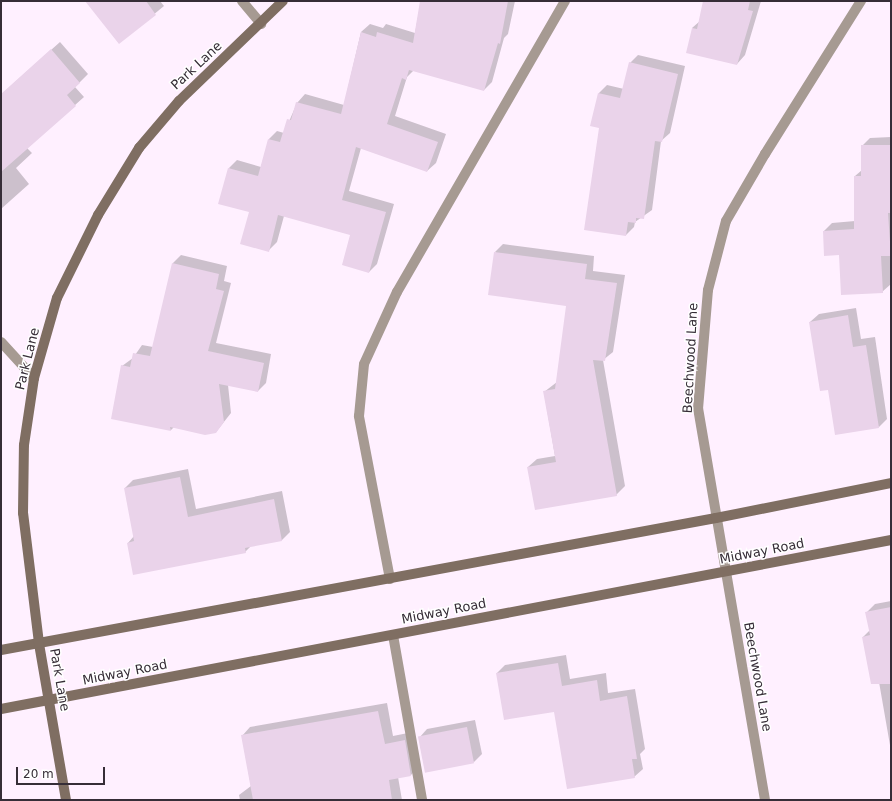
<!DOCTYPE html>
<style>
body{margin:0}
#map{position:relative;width:892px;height:801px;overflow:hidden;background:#fff0ff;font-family:"DejaVu Sans",sans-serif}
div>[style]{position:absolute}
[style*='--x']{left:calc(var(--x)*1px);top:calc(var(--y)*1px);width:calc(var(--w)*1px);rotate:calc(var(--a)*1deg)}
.shadow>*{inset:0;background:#0003}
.building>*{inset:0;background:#ead3ea;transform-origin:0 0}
.lane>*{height:10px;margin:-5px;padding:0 5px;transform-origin:5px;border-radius:5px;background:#a69a92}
.street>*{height:10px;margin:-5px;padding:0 5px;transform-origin:5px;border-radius:5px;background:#a69a92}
.secondary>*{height:10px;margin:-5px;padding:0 5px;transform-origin:5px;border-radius:5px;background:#7f6e62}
span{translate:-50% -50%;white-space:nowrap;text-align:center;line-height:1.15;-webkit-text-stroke:3px #fff;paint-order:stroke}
.street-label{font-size:13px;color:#362d37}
.frame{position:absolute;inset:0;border:2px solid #362d37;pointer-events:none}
.scale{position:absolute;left:16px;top:767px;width:89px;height:18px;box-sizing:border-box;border:2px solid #362d37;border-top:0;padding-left:5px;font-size:12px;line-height:14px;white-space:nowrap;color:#362d37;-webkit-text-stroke:3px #fff;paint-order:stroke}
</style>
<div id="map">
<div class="shadow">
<div style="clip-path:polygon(86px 1px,160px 1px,164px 6px,119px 43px)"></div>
<div style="clip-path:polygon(421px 1px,515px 1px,508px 34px,504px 38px,492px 82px,484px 90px,414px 70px,407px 77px,395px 116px,446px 134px,436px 163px,427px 171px,361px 148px,349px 191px,394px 204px,377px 264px,369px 272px,351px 234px,284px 216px,277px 242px,268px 251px,229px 168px,237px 160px,261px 167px,269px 139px,277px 131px,284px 133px,297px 103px,305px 94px,344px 105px,361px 32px,370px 24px,383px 28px,386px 24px,415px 33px)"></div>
<div style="clip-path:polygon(704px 1px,761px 1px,745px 55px,737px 64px,692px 28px,700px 21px)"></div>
<div style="clip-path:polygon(60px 42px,88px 74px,75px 87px,84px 97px,27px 148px,32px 153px,16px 168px,29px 184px,1px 209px,1px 136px,14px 83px)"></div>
<div style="clip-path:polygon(638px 55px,685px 66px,670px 133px,661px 141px,652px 210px,635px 222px,634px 227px,626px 235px,600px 127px,592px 125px,599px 93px,607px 85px,624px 89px,630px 63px)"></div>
<div style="clip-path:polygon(891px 137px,891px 284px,882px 292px,840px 254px,824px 231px,832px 223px,855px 221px,855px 176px,862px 170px,862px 146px,870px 138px)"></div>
<div style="clip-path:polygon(503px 244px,594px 256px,593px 271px,625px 275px,613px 352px,603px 360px,625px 486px,616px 495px,528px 467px,537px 459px,555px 456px,544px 392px,557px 382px,567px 305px,495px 252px)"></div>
<div style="clip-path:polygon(181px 255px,227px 266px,224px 281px,231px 283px,216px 343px,271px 354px,266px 383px,258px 391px,228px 385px,231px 413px,216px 432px,174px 427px,171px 430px,112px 418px,122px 366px,133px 358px,142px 345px,153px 347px,173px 263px)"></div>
<div style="clip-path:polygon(856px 308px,861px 339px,875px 337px,887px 419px,879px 427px,829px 389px,810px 322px,819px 314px)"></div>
<div style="clip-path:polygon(188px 469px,196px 509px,282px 491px,290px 532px,282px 540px,251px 546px,245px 552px,128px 543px,134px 536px,125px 488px,133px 480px)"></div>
<div style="clip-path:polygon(891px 601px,891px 751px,879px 682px,863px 637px,870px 630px,866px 613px,875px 604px)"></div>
<div style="clip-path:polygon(566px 655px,570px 679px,606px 673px,608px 693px,635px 689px,645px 749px,640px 754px,643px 769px,634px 777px,555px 711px,497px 673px,505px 665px)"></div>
<div style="clip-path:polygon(387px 703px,393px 736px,413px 732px,419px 766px,411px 775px,398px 777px,402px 800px,240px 800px,239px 795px,251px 786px,242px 736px,250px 727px)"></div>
<div style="clip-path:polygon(475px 720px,482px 754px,474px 762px,419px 738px,427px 729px)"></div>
</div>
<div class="building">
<div style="clip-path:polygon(85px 1px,146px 1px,156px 15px,119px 44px)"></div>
<div style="clip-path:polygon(420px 1px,508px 1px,500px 44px,498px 43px,484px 91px,409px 70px,406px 80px,402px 78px,387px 124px,438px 142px,427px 172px,356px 147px,342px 200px,386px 212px,369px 273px,342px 265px,350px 235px,278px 215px,269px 252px,240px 244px,249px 212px,218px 204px,228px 168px,258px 176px,268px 139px,280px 142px,287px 119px,291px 120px,296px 102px,341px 114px,361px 32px,376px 37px,377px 32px,413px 43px)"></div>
<div style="clip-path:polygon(703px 1px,750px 1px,748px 10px,753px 11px,737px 65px,686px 53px,692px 28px,697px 29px)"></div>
<div style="clip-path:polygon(51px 49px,80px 83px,67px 95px,76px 106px,1px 172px,1px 94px)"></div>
<div style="clip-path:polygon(629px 62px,678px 74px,662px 142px,655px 141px,644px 219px,636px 218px,636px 223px,628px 222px,626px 236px,584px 230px,599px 128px,590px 126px,598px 93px,620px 98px)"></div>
<div style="clip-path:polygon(861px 145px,891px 145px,891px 213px,888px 213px,891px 256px,881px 256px,883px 293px,841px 295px,839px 255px,824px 256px,823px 231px,854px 229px,854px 176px,861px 176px)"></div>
<div style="clip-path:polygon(494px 252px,587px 264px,585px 279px,617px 283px,605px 361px,593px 360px,617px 496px,535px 510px,527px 467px,556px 462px,543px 391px,555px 389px,566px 306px,488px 295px)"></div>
<div style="clip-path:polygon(172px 263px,219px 274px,216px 289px,224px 291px,208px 351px,264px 363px,258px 392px,219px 384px,224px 422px,216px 433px,205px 435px,170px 427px,171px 431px,111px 419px,121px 365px,130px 367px,133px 353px,150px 356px)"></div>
<div style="clip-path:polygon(848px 315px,853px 347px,866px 345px,879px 428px,835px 435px,828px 390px,820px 391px,809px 322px)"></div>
<div style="clip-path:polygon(180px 477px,188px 517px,274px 499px,282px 541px,245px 548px,246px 553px,133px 575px,127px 543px,134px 541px,124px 488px)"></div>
<div style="clip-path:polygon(891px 607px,891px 684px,871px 684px,862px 637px,870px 635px,865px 612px)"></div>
<div style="clip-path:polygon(558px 663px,562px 686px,597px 680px,600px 701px,627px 696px,637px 759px,632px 759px,635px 778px,567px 789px,554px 712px,504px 720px,496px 673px)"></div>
<div style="clip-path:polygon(378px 711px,385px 744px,405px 740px,411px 776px,389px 780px,392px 800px,253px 800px,241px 735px)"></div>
<div style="left:467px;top:727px;width:37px;height:50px;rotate:79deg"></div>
</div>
<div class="lane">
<div style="--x:390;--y:579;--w:166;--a:-100.8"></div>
<div style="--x:359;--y:416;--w:52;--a:-84.5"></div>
<div style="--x:364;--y:364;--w:79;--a:-65.4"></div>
<div style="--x:397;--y:292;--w:336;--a:-60"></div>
<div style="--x:393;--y:635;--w:168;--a:80"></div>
</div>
<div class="street">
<div style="--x:242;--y:1;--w:30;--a:50"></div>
<div style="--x:1;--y:342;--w:49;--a:47.5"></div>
<div style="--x:765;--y:800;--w:397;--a:-99.7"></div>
<div style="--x:698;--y:409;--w:119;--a:-85.2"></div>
<div style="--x:708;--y:290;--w:71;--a:-75.4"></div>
<div style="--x:726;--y:221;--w:78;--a:-59.8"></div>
<div style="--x:765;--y:154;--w:181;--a:-57.9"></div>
</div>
<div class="secondary">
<div style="--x:1;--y:650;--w:727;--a:-10.46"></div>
<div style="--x:716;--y:518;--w:178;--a:-11.3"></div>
<div style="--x:1;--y:709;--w:906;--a:-10.75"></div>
<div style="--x:66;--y:800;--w:159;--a:-99.8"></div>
<div style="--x:39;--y:643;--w:131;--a:-97"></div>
<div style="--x:23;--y:513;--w:68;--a:-89.2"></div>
<div style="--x:24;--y:445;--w:68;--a:-81.5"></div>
<div style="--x:34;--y:378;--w:83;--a:-74"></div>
<div style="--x:57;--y:298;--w:93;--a:-63.7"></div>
<div style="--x:98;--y:215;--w:79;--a:-58.5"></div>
<div style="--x:139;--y:148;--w:62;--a:-49.6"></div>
<div style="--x:179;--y:101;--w:144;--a:-43.9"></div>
</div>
<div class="street-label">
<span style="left:197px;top:66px;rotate:-43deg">Park Lane</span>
<span style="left:691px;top:358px;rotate:-87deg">Beechwood Lane</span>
<span style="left:28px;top:359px;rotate:-76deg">Park Lane</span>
<span style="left:762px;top:552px;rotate:-11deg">Midway Road</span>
<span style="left:444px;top:612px;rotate:-11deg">Midway Road</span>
<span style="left:125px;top:673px;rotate:-11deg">Midway Road</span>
<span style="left:757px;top:677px;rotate:80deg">Beechwood Lane</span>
<span style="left:59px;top:680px;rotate:80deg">Park Lane</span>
</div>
<div class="frame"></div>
<div class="scale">20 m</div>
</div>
